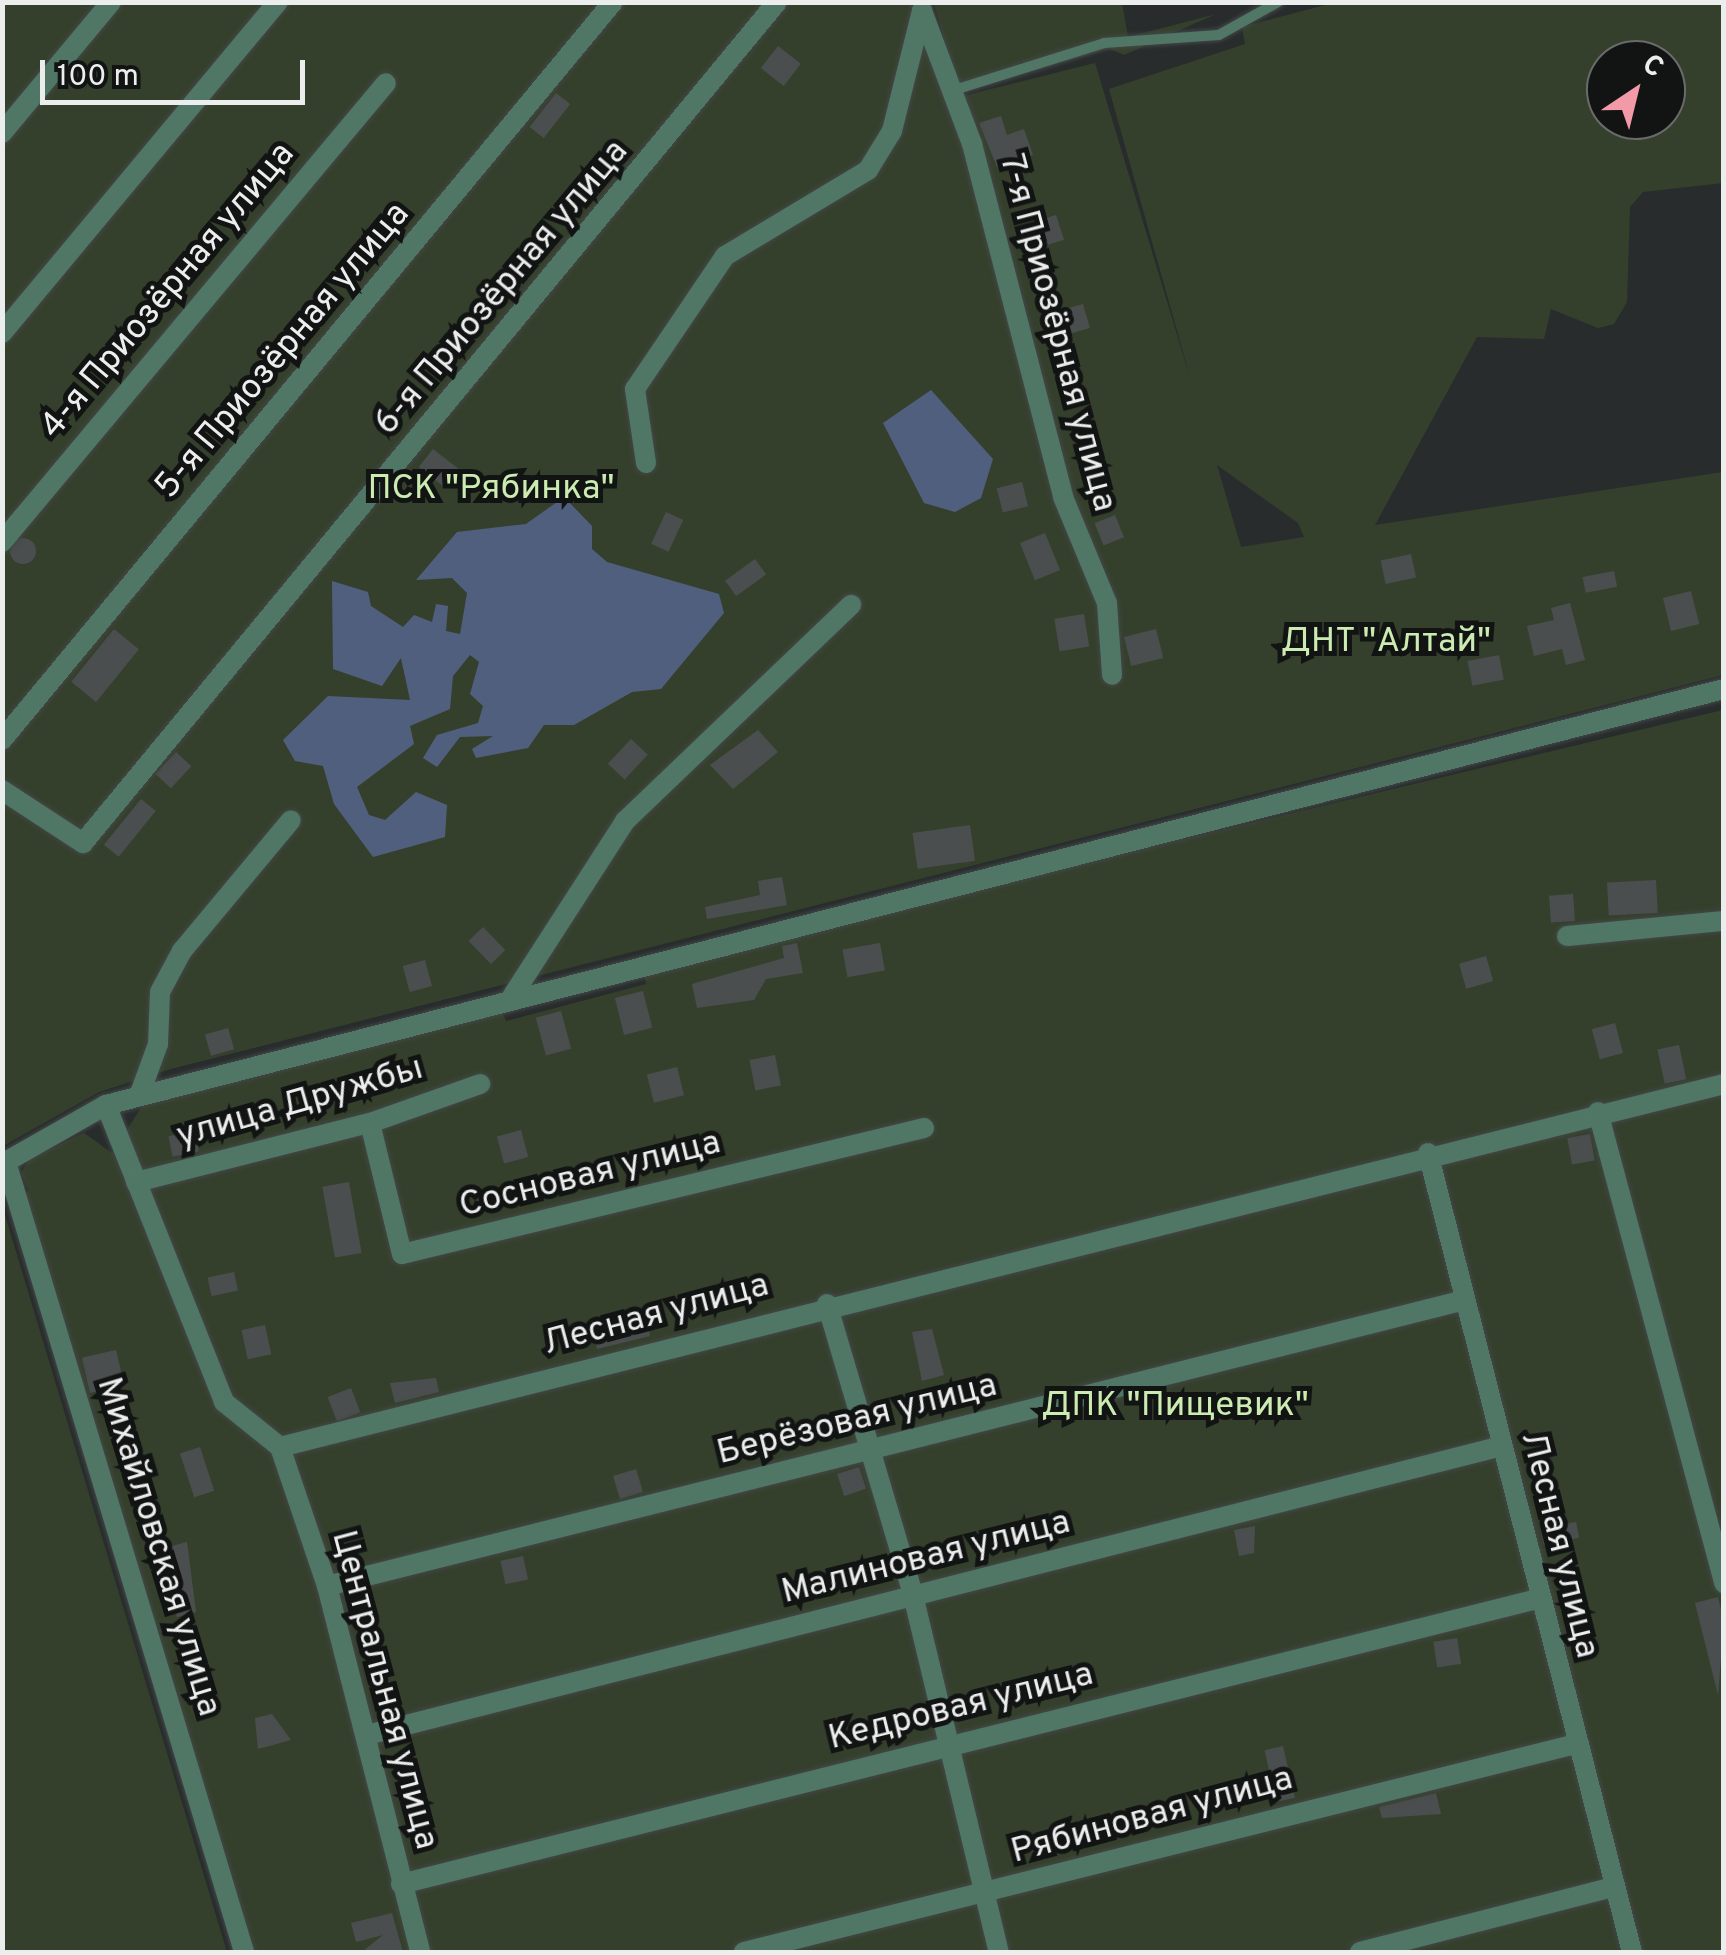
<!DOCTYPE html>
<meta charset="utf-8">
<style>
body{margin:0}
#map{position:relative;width:1726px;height:1955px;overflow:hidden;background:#282c2c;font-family:Overpass,sans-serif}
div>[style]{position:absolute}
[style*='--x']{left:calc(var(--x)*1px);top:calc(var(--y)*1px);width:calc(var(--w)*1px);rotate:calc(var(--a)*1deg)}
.green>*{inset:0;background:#35402c}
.water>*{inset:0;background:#515f7f}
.building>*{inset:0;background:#4b4e4f;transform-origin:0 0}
.round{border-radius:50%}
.roads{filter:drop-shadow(0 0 2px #434747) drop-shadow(0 0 2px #434747)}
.service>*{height:10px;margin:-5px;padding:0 5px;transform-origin:5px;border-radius:5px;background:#507766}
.minor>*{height:20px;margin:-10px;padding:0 10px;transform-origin:10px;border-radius:10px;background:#507766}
span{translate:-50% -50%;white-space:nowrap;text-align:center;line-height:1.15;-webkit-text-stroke:10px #121414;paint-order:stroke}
.street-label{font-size:35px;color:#eceeee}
.park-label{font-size:35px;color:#cbebb1}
.frame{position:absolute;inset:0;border:5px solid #eceeee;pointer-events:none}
.north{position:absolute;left:1586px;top:40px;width:100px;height:100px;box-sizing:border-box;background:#121414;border:2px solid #696b6b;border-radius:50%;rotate:35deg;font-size:28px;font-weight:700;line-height:40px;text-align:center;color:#eceeee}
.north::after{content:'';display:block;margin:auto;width:35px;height:45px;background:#f39aa9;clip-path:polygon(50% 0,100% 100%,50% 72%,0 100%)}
.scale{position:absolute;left:40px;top:60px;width:265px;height:45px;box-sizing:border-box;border:5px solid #eceeee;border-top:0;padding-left:12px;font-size:30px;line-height:35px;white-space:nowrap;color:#eceeee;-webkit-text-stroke:8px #121414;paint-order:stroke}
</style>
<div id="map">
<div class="green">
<div style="clip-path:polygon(evenodd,3px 3px,931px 3px,959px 97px,1095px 63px,1192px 384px,1109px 89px,1245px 44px,1242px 27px,1333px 3px,1723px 3px,1723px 183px,1643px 192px,1630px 207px,1627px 302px,1614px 324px,1598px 328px,1551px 309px,1544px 339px,1477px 337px,1375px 525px,1723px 472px,1723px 675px,171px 1069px,99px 1092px,3px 1146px,3px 3px,1606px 60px,1666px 60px,1666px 120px,1606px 120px,1606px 60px,3px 3px,1217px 465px,1298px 523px,1304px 537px,1241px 547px,1217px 465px)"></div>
<div style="clip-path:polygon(934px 3px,1122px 3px,1128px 37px,1216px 14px,1124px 55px,1110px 49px,967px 89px,957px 86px)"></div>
<div style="clip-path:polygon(1723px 710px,1723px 1952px,244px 1952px,17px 1196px,29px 1191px,21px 1173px,29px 1159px,84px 1133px,112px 1153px,146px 1100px,502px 1011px,506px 1021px,646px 984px,644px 974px,946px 896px)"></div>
<div style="clip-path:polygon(5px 1215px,227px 1952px,3px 1952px)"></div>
</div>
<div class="water">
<div style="clip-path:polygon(931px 390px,993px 459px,981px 498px,955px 512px,924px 503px,883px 423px)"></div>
<div style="clip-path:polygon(564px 497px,592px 526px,592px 549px,607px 562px,719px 594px,724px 613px,661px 689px,632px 692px,574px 725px,544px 725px,528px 748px,476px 758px,472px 749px,493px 736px,460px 737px,437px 767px,423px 758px,437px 735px,478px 723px,483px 706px,470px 694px,479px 662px,470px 655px,453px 676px,450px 709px,410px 726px,414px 744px,357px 787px,369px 815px,385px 820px,416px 792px,447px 805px,445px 837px,373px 857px,334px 804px,323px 766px,295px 761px,283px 740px,328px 696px,410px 700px,401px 658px,382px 686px,333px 669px,332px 581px,368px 592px,371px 606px,403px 627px,414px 615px,432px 622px,436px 604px,448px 606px,446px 631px,460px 634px,467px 593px,452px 578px,416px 580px,457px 532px,526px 524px)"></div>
</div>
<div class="building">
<div style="left:778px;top:46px;width:29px;height:28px;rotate:38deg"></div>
<div style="left:556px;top:93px;width:18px;height:43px;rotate:38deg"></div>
<div style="clip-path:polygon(1001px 116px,1007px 135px,1024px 129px,1033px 155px,997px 167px,979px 123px)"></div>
<div style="left:1056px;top:215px;width:26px;height:36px;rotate:72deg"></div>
<div style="left:1083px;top:304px;width:25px;height:30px;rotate:74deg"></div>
<div style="left:433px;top:449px;width:33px;height:23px;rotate:38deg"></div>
<div style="left:1022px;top:482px;width:25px;height:26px;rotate:76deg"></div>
<div style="left:666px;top:512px;width:19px;height:35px;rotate:25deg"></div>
<div style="left:1115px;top:515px;width:24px;height:22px;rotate:68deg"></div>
<div style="left:1045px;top:533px;width:40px;height:27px;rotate:68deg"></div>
<div class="round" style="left:10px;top:538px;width:26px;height:26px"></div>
<div style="left:1411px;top:554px;width:24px;height:31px;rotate:78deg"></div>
<div style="left:755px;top:559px;width:19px;height:37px;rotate:54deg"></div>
<div style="left:1614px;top:571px;width:16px;height:32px;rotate:79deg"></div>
<div style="left:1691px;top:591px;width:34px;height:29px;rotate:76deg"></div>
<div style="clip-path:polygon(1570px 603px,1585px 660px,1566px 665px,1562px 649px,1534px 656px,1527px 626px,1554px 620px,1551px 608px)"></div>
<div style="left:1084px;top:614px;width:33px;height:30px;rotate:81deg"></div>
<div style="left:114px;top:629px;width:32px;height:68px;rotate:39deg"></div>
<div style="left:1156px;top:629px;width:30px;height:33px;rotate:76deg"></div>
<div style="left:1499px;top:655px;width:25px;height:32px;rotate:79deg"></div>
<div style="clip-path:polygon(758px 730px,778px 752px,733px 789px,710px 765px)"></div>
<div style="left:631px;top:739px;width:23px;height:34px;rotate:43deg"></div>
<div style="left:176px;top:752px;width:21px;height:30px;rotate:43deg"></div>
<div style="left:141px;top:799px;width:19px;height:59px;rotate:39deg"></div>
<div style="left:970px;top:825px;width:36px;height:58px;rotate:82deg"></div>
<div style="clip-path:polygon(782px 877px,787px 905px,707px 919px,705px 907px,760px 895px,758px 881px)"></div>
<div style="left:1656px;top:880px;width:33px;height:49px;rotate:87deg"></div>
<div style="left:1573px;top:894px;width:27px;height:24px;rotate:86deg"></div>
<div style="left:483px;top:927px;width:32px;height:20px;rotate:46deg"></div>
<div style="clip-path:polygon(797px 943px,803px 973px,766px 979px,754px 1000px,697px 1008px,692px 984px,784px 958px,782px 946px)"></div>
<div style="left:880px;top:943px;width:28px;height:38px;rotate:80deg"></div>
<div style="left:1486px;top:956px;width:26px;height:28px;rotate:74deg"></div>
<div style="left:425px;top:960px;width:27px;height:23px;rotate:75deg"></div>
<div style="left:643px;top:991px;width:38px;height:29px;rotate:76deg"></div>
<div style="left:561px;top:1011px;width:39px;height:26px;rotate:75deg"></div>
<div style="left:1615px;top:1023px;width:31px;height:24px;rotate:75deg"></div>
<div style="left:228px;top:1028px;width:22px;height:24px;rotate:74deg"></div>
<div style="left:1679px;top:1045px;width:35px;height:22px;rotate:78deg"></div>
<div style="left:775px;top:1055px;width:31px;height:26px;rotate:79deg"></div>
<div style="left:677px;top:1067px;width:29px;height:31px;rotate:76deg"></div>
<div style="left:521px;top:1130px;width:28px;height:25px;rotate:75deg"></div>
<div style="left:195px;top:1131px;width:21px;height:27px;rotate:79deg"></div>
<div style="left:1590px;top:1134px;width:27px;height:23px;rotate:80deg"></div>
<div style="left:349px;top:1182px;width:72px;height:27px;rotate:80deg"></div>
<div style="left:234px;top:1272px;width:19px;height:27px;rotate:78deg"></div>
<div style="clip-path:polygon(647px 1317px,650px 1336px,597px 1349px,593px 1326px)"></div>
<div style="left:265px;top:1325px;width:30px;height:24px;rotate:78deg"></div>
<div style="clip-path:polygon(932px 1329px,944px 1375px,922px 1381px,912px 1332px)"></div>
<div style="left:116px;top:1350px;width:36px;height:35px;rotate:77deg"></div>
<div style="clip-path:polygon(436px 1378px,439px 1392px,395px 1403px,390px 1383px)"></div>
<div style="left:351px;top:1388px;width:26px;height:25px;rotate:69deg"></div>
<div style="left:200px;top:1447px;width:46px;height:21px;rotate:72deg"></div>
<div style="left:859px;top:1467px;width:23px;height:23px;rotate:72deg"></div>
<div style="left:636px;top:1469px;width:24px;height:24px;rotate:73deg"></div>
<div style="left:1576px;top:1522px;width:16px;height:36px;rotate:79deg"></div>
<div style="clip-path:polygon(1255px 1526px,1254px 1553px,1239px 1556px,1234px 1530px)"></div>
<div style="clip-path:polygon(187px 1542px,196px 1612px,177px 1617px,154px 1551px)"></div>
<div style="left:523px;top:1556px;width:24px;height:23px;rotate:78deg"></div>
<div style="clip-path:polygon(1718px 1597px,1724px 1622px,1718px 1695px,1695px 1603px)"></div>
<div style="left:1457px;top:1638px;width:26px;height:24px;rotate:81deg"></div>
<div style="clip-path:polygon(272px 1714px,291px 1740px,258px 1749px,255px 1718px)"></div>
<div style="left:1283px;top:1746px;width:53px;height:19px;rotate:77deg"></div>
<div style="clip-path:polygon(1436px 1793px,1441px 1814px,1382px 1818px,1379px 1807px)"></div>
<div style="clip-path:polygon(392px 1913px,403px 1952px,362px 1952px,383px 1935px,356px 1942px,351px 1923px)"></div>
</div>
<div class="roads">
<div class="service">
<div style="--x:951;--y:91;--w:160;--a:-17.4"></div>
<div style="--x:1104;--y:43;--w:115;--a:-4"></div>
<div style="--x:1219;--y:35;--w:68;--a:-29.2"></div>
</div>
<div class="minor">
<div style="--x:922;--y:11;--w:142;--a:69.4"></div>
<div style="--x:972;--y:144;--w:365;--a:75.5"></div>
<div style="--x:1063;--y:497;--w:115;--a:67.5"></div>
<div style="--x:1107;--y:603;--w:72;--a:86"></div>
<div style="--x:2;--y:133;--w:170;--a:-50.2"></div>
<div style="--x:2;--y:333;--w:431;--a:-50.2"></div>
<div style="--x:646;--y:463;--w:75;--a:-98.5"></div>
<div style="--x:635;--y:389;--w:161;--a:-55.9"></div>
<div style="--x:725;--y:256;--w:167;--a:-31"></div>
<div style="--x:868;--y:170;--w:46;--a:-58.4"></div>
<div style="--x:892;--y:131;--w:124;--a:-76"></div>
<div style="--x:2;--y:542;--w:598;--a:-50.08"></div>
<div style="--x:2;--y:740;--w:958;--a:-50.38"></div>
<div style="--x:2;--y:790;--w:97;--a:33.2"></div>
<div style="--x:83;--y:843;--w:1090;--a:-50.47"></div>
<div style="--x:1567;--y:936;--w:158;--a:-5.5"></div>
<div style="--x:513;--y:995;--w:207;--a:-57.2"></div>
<div style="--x:625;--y:821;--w:313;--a:-43.7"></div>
<div style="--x:139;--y:1096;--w:55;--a:-69.9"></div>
<div style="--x:158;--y:1044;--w:52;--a:-87.8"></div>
<div style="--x:160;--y:992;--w:47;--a:-61.8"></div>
<div style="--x:182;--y:951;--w:170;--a:-50.2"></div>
<div style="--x:106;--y:1105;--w:320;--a:68.3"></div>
<div style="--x:224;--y:1402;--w:72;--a:38.8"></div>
<div style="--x:280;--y:1447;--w:1489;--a:-14.11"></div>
<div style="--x:1598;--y:1112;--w:488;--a:75"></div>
<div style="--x:370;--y:1123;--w:135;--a:76.3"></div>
<div style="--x:402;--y:1254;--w:537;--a:-13.57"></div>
<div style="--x:1428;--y:1153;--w:825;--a:75.68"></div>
<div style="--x:6;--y:1162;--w:825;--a:73.23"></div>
<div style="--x:2;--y:1164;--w:120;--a:-29.6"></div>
<div style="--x:106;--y:1105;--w:1671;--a:-14.42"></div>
<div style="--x:136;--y:1182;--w:241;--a:-14.2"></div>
<div style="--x:370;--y:1123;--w:117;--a:-19.5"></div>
<div style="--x:827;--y:1304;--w:303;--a:73.5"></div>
<div style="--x:913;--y:1595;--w:367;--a:76.5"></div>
<div style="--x:280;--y:1447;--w:147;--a:71.3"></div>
<div style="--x:327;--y:1586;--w:378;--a:75.7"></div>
<div style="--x:327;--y:1586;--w:1169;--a:-14.11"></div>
<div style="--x:367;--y:1735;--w:1171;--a:-14.29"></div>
<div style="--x:401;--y:1884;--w:1171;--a:-14.08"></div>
<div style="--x:744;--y:1952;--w:858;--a:-14.04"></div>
<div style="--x:1360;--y:1952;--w:262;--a:-14.4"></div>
</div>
</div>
<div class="street-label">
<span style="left:502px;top:288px;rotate:-50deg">6-я Приозёрная улица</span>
<span style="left:168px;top:291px;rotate:-50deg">4-я Приозёрная улица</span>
<span style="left:1057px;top:333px;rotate:75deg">7-я Приозёрная улица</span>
<span style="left:283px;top:351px;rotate:-50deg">5-я Приозёрная улица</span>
<span style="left:300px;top:1103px;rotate:-16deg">улица Дружбы</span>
<span style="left:590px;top:1175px;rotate:-14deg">Сосновая улица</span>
<span style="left:656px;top:1315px;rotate:-15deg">Лесная улица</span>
<span style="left:857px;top:1420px;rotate:-14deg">Берёзовая улица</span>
<span style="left:1559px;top:1545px;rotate:76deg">Лесная улица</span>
<span style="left:158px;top:1547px;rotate:73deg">Михайловская улица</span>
<span style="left:926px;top:1558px;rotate:-14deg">Малиновая улица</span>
<span style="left:384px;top:1690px;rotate:75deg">Центральная улица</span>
<span style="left:961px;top:1707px;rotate:-14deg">Кедровая улица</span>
<span style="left:1152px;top:1816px;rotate:-15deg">Рябиновая улица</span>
</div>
<div class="park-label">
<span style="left:491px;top:489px">ПСК "Рябинка"</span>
<span style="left:1386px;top:642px">ДНТ "Алтай"</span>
<span style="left:1175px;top:1406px">ДПК "Пищевик"</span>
</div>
<div class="frame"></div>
<div class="north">С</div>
<div class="scale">100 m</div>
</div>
